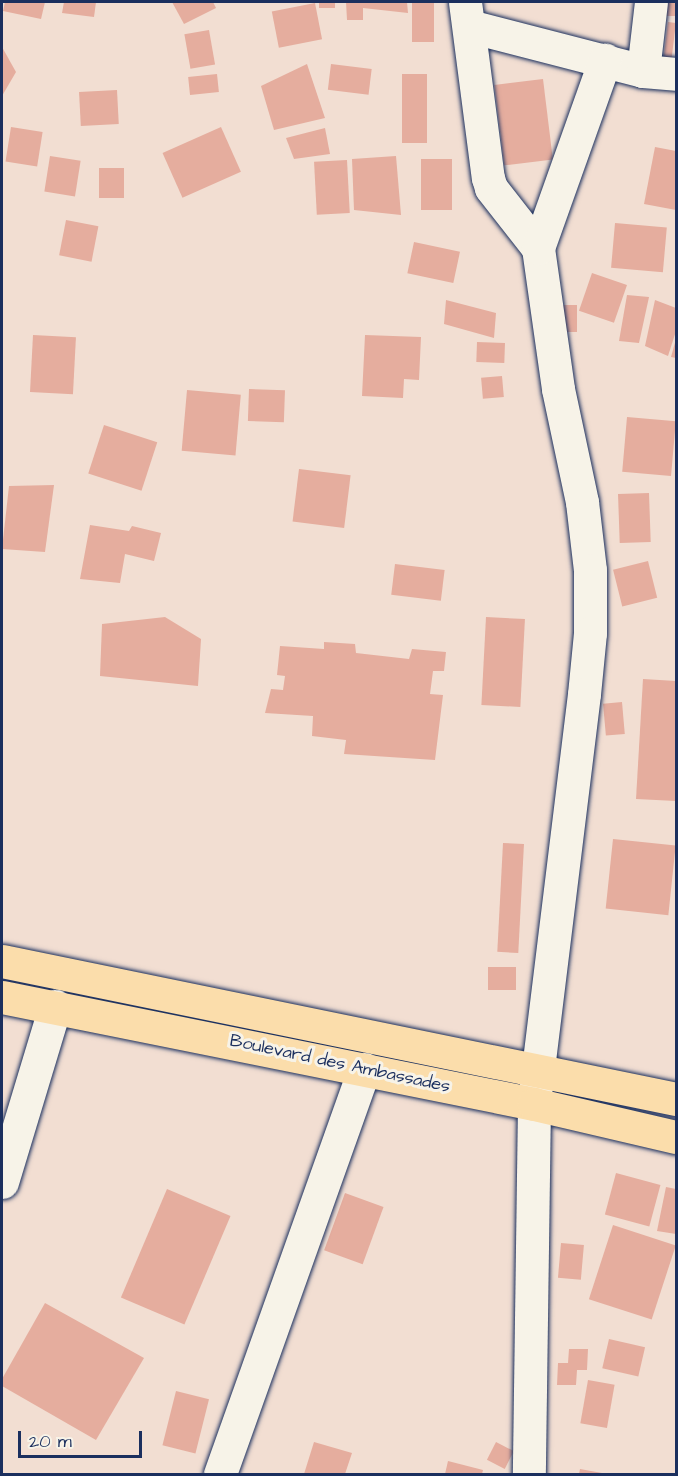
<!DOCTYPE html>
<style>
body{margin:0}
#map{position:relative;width:678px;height:1476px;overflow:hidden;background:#f2ded2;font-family:"Architects Daughter",sans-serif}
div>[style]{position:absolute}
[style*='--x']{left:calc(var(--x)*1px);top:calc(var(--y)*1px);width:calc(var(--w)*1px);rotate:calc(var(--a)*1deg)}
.building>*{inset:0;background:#e5ad9e;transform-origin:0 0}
.roads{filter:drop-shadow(0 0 2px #1b2f5e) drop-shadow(0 0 2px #1b2f5e)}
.minor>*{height:33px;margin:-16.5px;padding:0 16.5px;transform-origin:16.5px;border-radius:16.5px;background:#f7f3e8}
.major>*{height:33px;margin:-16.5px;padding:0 16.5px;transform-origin:16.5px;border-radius:16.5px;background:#fbddab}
span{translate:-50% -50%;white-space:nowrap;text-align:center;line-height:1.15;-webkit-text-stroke:6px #f7f3e8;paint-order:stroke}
.street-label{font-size:18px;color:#1b2f5e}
.frame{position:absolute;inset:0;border:3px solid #1b2f5e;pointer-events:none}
.scale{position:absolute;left:18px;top:1431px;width:124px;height:27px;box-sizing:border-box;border:3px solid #1b2f5e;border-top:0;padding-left:8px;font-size:18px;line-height:21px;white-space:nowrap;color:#1b2f5e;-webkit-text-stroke:4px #f7f3e8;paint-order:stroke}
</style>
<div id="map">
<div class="building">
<div style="clip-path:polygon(5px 2px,45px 2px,41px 19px,3px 11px)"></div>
<div style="clip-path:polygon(64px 2px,96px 2px,94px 17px,62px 13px)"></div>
<div style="clip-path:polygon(172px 2px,213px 2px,216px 8px,184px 24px)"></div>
<div style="left:319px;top:2px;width:16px;height:6px"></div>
<div style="clip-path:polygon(346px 2px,407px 2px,408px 13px,363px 8px,363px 20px,347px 20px)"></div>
<div style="left:412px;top:2px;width:22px;height:40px"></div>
<div style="left:664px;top:2px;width:12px;height:14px"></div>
<div style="left:315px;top:3px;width:37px;height:44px;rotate:79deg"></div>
<div style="left:668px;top:22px;width:8px;height:41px;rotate:7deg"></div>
<div style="left:209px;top:30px;width:35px;height:25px;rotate:80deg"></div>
<div style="clip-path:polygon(2px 47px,16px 72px,2px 96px)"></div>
<div style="clip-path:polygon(307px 64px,325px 118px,274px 130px,261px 86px)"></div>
<div style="left:331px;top:64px;width:41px;height:26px;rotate:7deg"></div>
<div style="left:217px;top:74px;width:18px;height:29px;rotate:84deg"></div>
<div style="left:402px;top:74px;width:25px;height:69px"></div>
<div style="left:543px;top:79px;width:81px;height:49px;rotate:83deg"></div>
<div style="left:117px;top:90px;width:34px;height:38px;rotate:87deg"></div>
<div style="left:11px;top:127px;width:32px;height:35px;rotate:9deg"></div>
<div style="left:221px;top:127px;width:49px;height:64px;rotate:66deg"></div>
<div style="clip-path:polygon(325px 128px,330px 154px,294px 159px,286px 138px)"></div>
<div style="clip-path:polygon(655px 147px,676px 151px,676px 210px,644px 204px)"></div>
<div style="left:50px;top:156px;width:31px;height:36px;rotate:9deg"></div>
<div style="clip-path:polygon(396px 156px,401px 215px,354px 210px,352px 159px)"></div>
<div style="left:452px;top:159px;width:51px;height:31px;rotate:90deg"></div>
<div style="left:347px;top:160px;width:53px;height:33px;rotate:87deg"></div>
<div style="left:99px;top:168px;width:25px;height:30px"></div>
<div style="left:66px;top:220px;width:33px;height:36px;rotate:11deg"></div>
<div style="left:615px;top:223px;width:52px;height:45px;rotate:5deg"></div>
<div style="left:414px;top:242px;width:47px;height:32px;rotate:12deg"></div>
<div style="left:592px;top:273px;width:37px;height:40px;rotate:19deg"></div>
<div style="clip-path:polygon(627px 295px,649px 297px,639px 343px,619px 341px)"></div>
<div style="clip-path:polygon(446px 300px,496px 313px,494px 338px,444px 324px)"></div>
<div style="clip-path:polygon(655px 300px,676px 308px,676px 331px,668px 356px,645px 346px)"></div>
<div style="left:552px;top:305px;width:25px;height:27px"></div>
<div style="left:33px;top:335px;width:43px;height:57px;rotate:3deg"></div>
<div style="clip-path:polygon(365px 335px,421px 337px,419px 380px,404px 379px,403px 398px,362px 396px)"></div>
<div style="clip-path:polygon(676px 339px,676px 358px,671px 357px)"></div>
<div style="left:477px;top:342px;width:28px;height:20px;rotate:2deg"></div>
<div style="left:502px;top:376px;width:21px;height:21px;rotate:85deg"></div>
<div style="left:249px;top:389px;width:36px;height:32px;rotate:2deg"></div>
<div style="left:187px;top:390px;width:54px;height:61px;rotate:5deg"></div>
<div style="left:627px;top:417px;width:49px;height:55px;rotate:5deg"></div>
<div style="left:104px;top:425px;width:56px;height:51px;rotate:18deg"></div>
<div style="left:299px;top:469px;width:52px;height:53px;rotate:7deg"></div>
<div style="clip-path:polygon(54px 485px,45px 552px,2px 549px,9px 486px)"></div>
<div style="left:649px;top:493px;width:49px;height:31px;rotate:88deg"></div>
<div style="clip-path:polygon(90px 525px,129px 531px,132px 526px,161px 533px,154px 561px,125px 554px,120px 583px,80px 579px)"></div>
<div style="left:648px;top:561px;width:38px;height:36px;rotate:76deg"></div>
<div style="left:395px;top:564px;width:50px;height:31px;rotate:7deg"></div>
<div style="clip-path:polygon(165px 617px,201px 639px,198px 686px,100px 676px,102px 624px)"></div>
<div style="left:486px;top:617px;width:39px;height:88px;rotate:3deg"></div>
<div style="clip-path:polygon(324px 642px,355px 644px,356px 653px,409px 659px,412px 649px,446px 652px,444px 671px,433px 671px,430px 694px,443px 695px,435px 760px,344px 754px,346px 740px,312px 736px,313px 716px,265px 713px,271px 689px,283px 690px,285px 676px,277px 675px,280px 646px,324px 649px)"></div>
<div style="clip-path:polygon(643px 679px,676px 681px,676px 801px,636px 799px)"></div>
<div style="left:622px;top:702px;width:32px;height:19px;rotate:85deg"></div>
<div style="left:613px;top:839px;width:63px;height:70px;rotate:6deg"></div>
<div style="left:503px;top:843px;width:21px;height:109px;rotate:3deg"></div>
<div style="left:488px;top:967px;width:28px;height:23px"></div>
<div style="left:616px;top:1173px;width:46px;height:43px;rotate:15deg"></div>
<div style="clip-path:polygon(666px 1187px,676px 1189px,676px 1234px,657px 1231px)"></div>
<div style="left:167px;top:1189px;width:69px;height:118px;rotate:23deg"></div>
<div style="left:345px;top:1193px;width:41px;height:61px;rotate:20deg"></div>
<div style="left:613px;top:1225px;width:66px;height:78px;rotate:18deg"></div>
<div style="left:561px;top:1243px;width:23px;height:35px;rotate:5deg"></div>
<div style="clip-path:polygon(45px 1303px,144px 1358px,96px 1440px,2px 1386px,2px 1379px)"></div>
<div style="left:609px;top:1339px;width:37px;height:30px;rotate:13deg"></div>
<div style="clip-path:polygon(569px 1349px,588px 1349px,587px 1370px,577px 1370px,576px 1385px,557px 1385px,558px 1363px,568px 1363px)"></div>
<div style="left:588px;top:1380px;width:27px;height:44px;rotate:10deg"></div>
<div style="left:176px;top:1391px;width:34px;height:56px;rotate:14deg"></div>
<div style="clip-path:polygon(314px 1442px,352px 1453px,345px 1474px,304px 1474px)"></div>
<div style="left:496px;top:1442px;width:20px;height:20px;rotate:27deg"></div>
<div style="clip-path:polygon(448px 1461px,483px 1470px,482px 1474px,445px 1474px)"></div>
<div style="clip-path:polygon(580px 1469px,602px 1473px,602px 1474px,579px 1474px)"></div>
</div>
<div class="roads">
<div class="minor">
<div style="--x:465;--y:2;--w:177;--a:82.6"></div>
<div style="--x:488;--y:178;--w:10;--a:73"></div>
<div style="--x:491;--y:188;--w:76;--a:51.9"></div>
<div style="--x:538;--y:248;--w:142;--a:81.9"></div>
<div style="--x:558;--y:389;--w:116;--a:78"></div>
<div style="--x:582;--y:502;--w:68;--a:83.3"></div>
<div style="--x:590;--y:570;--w:63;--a:90"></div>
<div style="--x:590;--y:633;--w:61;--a:95.6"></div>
<div style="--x:584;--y:694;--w:413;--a:97"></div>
<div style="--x:534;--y:1104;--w:370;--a:90.8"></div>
<div style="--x:469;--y:26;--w:180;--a:14.5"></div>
<div style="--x:643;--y:71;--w:33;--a:5"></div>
<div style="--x:643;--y:71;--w:69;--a:-83.4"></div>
<div style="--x:538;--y:248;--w:200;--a:-70.4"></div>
<div style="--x:2;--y:1182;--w:184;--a:-73.2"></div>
<div style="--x:220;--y:1474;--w:430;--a:-70.4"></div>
</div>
<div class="major">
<div style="--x:2;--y:961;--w:688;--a:11.57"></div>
<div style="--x:2;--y:997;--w:543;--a:11.37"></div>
<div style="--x:534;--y:1104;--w:146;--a:13.1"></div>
</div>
</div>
<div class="street-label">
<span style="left:340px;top:1064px;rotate:12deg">Boulevard des Ambassades</span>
</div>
<div class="frame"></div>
<div class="scale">20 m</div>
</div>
